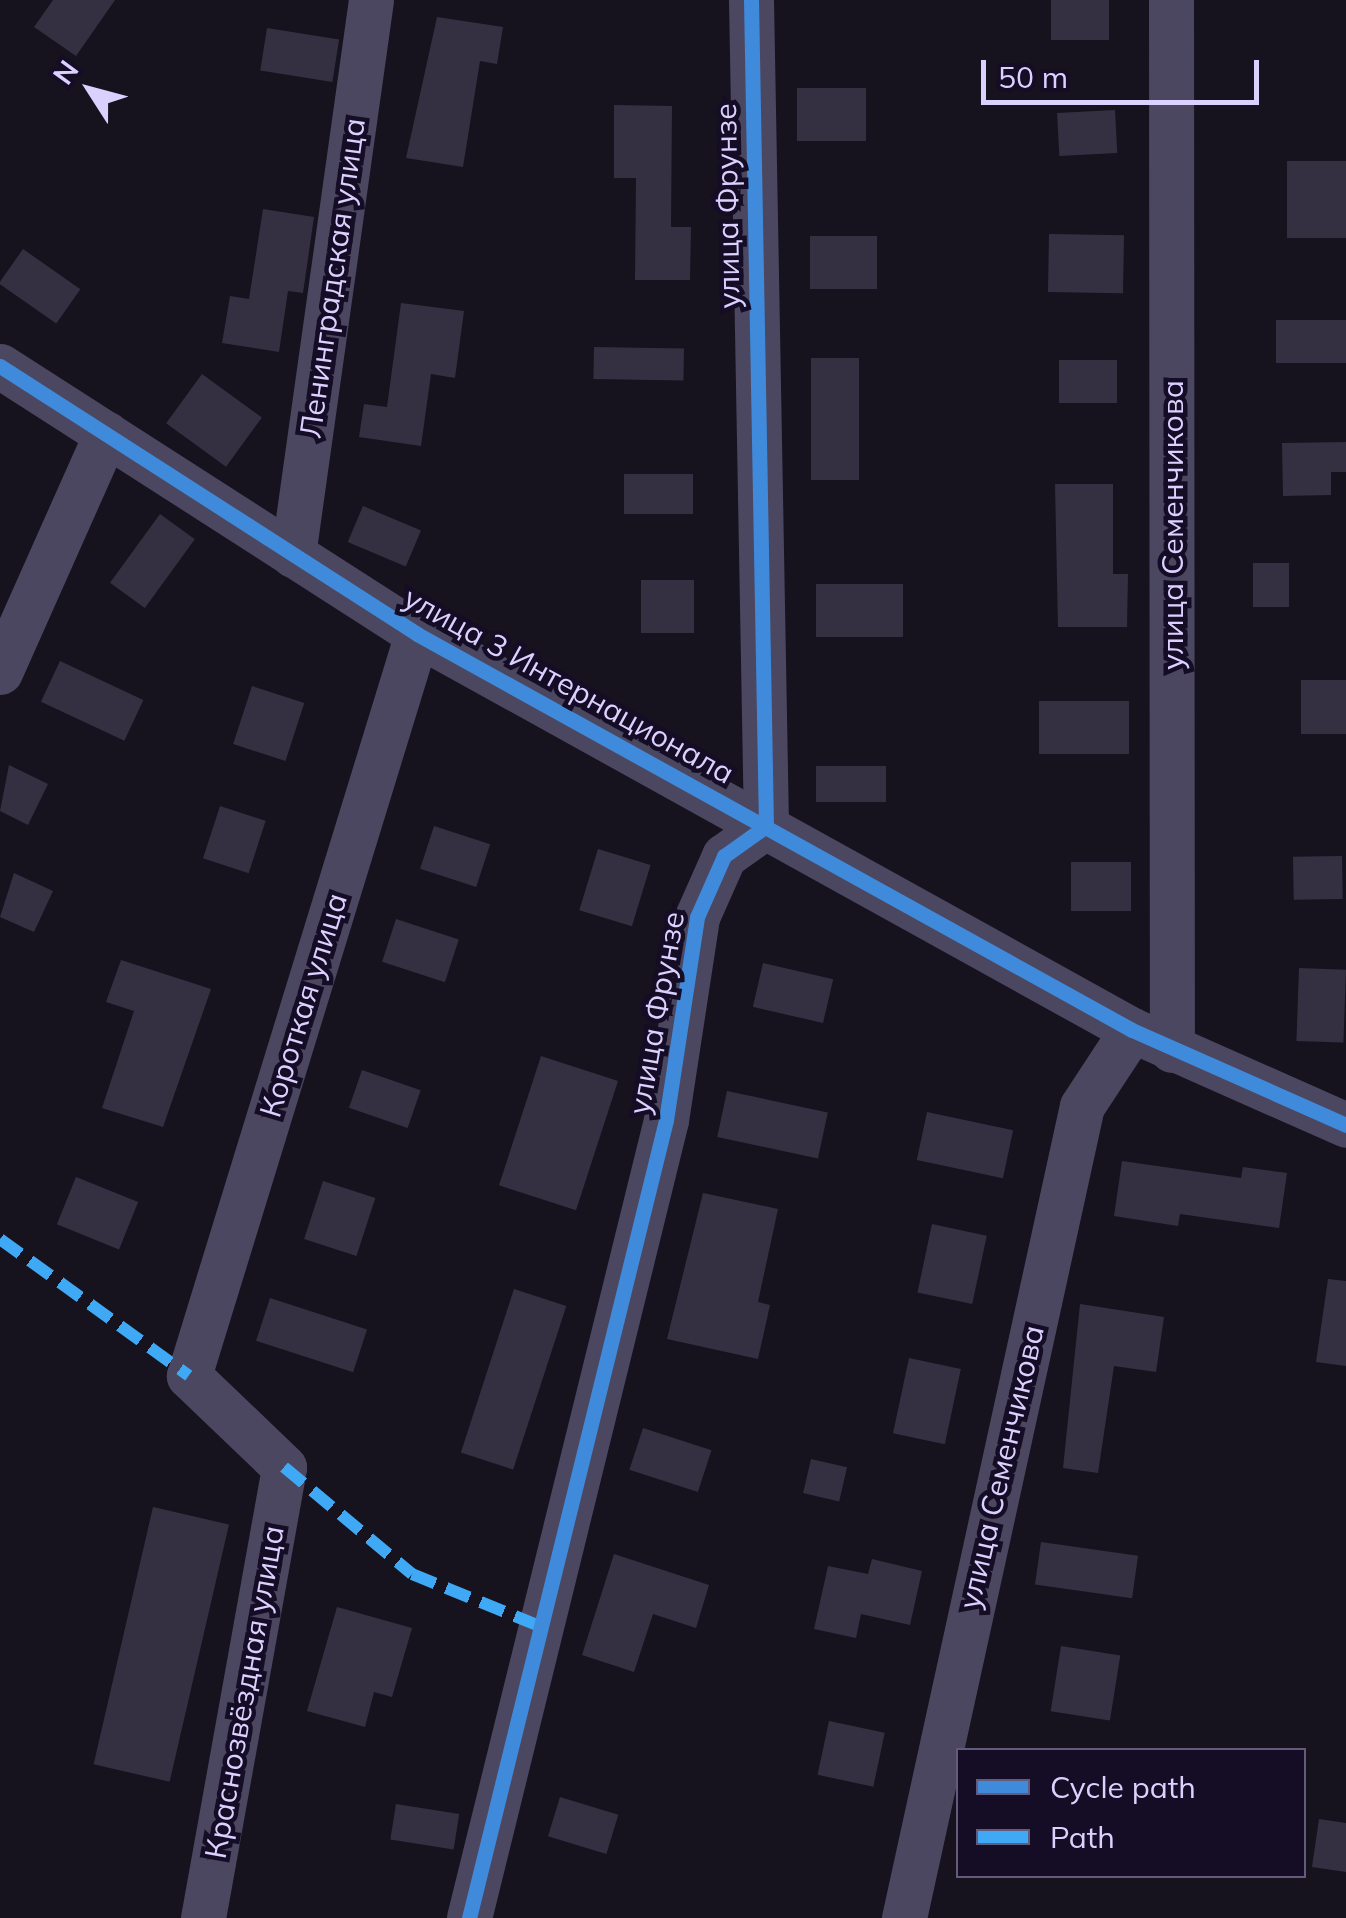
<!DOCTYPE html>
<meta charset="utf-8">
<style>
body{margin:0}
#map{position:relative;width:1346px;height:1918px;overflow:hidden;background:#16131f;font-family:Mulish,sans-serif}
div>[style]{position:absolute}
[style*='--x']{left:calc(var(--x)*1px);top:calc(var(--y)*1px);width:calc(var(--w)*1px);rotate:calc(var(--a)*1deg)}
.building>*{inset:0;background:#343042;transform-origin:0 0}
.minor>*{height:45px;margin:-22.5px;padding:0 22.5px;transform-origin:22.5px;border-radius:22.5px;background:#4b4760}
.quiet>*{height:12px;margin-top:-6px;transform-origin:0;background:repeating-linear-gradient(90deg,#3fa9f5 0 25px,transparent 0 37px)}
.cycleway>*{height:15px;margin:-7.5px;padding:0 7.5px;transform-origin:7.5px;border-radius:7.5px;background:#408adc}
span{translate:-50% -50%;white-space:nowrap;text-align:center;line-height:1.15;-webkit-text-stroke:9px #140d25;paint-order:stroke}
.street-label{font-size:30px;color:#dbd1ff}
.legend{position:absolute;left:956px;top:1748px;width:350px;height:130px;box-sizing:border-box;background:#140d25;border:2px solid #645b7c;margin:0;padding:12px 18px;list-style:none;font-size:30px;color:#dbd1ff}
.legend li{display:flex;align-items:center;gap:20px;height:50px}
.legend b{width:50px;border:2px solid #645b7c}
.north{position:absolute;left:40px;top:40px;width:100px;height:100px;-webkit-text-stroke:8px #140d25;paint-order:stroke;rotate:306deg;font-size:28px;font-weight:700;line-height:40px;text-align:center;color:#dbd1ff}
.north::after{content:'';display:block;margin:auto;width:35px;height:45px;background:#dbd1ff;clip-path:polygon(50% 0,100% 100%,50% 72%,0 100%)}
.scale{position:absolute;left:981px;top:60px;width:278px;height:45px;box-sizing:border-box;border:5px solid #dbd1ff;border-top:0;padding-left:12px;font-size:30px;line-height:35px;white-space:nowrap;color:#dbd1ff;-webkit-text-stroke:8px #140d25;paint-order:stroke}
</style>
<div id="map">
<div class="building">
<div style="clip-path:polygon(53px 0,115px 0,76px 56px,34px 27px)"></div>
<div style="left:1051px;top:0;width:58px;height:40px"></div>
<div style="clip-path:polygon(437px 17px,503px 27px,497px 64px,480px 61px,463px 167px,406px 158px)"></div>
<div style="left:267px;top:28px;width:73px;height:43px;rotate:9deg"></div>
<div style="left:797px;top:88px;width:69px;height:53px"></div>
<div style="clip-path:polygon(614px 105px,672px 106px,671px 227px,691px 227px,690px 280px,635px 280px,636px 178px,614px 178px)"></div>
<div style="left:1115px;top:110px;width:43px;height:58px;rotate:87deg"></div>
<div style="left:1346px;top:161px;width:77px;height:59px;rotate:90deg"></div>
<div style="clip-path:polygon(263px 209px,314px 217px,303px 293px,288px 291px,279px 352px,222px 343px,230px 296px,249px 299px)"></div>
<div style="left:1049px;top:234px;width:75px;height:58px;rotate:1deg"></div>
<div style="left:810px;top:236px;width:67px;height:53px"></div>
<div style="left:23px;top:249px;width:70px;height:42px;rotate:35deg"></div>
<div style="clip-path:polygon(401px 303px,464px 311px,455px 378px,431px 374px,421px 446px,359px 437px,364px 404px,387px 407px)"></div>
<div style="left:1346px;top:320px;width:43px;height:70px;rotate:90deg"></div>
<div style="left:594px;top:347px;width:90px;height:32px;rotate:1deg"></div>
<div style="left:811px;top:358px;width:48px;height:122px"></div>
<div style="left:1059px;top:360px;width:58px;height:43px"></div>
<div style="left:202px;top:374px;width:74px;height:61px;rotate:36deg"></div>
<div style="clip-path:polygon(1346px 442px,1346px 472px,1331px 472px,1331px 495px,1283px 496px,1282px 443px)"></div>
<div style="left:624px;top:474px;width:69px;height:40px"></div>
<div style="clip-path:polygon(1055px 484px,1113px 484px,1113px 574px,1128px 574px,1127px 627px,1058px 627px)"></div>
<div style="left:363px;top:506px;width:63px;height:39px;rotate:23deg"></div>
<div style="left:160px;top:514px;width:43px;height:85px;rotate:36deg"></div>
<div style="left:1253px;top:563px;width:36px;height:44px"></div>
<div style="left:641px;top:580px;width:53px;height:53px"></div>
<div style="left:816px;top:584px;width:87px;height:53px"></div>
<div style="left:60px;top:661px;width:92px;height:45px;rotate:25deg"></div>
<div style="left:1346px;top:680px;width:54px;height:45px;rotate:90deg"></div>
<div style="left:252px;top:686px;width:55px;height:61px;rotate:18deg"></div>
<div style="left:1039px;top:701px;width:90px;height:53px"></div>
<div style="clip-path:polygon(9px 765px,48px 784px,28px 825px,0 811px)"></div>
<div style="left:816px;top:766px;width:70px;height:36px"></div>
<div style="left:220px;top:806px;width:48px;height:55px;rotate:18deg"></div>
<div style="left:434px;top:826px;width:59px;height:45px;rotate:18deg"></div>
<div style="left:598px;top:849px;width:55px;height:64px;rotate:17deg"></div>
<div style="left:1342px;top:856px;width:43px;height:49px;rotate:89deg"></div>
<div style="left:1071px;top:862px;width:60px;height:49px"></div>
<div style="clip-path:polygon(14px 873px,53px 891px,34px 932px,0 917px)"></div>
<div style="left:396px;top:919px;width:66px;height:45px;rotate:18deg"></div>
<div style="clip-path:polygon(121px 960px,211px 989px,163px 1127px,102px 1108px,134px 1011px,106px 1002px)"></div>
<div style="left:763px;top:963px;width:72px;height:45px;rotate:13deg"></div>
<div style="left:1299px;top:968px;width:47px;height:73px;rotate:2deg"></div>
<div style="left:541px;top:1056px;width:81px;height:136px;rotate:18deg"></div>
<div style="left:362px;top:1070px;width:62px;height:40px;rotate:19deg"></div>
<div style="left:727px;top:1091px;width:103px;height:47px;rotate:12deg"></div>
<div style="left:927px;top:1112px;width:88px;height:49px;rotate:12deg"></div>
<div style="clip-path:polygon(1122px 1161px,1241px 1178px,1243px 1167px,1287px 1173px,1279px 1228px,1180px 1214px,1178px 1226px,1114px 1216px)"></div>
<div style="left:76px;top:1177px;width:67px;height:51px;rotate:22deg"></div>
<div style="left:323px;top:1181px;width:55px;height:61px;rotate:18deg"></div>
<div style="clip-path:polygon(703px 1193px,778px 1209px,758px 1302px,770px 1305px,758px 1359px,667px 1339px)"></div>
<div style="left:932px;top:1224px;width:56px;height:70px;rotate:12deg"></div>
<div style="clip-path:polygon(1328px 1279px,1346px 1281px,1346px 1366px,1316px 1362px)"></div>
<div style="left:514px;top:1289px;width:55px;height:172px;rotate:18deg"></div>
<div style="left:270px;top:1298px;width:102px;height:45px;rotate:18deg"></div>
<div style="clip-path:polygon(1080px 1304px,1164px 1317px,1156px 1372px,1114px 1366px,1098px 1473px,1063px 1468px)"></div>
<div style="left:909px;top:1358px;width:53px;height:77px;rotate:12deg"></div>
<div style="left:643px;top:1428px;width:72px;height:44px;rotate:18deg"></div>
<div style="left:811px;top:1459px;width:37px;height:35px;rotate:13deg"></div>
<div style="left:153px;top:1507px;width:78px;height:264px;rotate:13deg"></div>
<div style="left:1041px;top:1542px;width:98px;height:43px;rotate:8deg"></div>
<div style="clip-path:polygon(614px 1554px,709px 1585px,696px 1628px,653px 1614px,634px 1672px,582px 1655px)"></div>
<div style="clip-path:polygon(872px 1559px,922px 1571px,910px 1625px,861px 1614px,856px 1638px,814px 1629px,828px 1566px,868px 1574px)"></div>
<div style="clip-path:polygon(337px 1607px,412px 1628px,392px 1697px,374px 1692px,365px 1727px,307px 1711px)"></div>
<div style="left:1061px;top:1646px;width:60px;height:66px;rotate:9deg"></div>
<div style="left:829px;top:1721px;width:57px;height:55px;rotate:12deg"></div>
<div style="left:560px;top:1797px;width:61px;height:41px;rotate:17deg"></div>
<div style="left:396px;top:1804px;width:64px;height:36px;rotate:9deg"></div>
<div style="clip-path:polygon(1319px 1819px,1346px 1823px,1346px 1872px,1312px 1867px)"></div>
</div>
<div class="minor">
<div style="--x:1171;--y:0;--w:1050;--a:89.95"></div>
<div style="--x:0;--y:366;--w:496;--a:32.7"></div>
<div style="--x:417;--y:634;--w:817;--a:28.98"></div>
<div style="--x:1132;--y:1030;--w:234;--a:23.9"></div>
<div style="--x:293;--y:555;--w:560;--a:-82"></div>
<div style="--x:0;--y:672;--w:261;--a:-66"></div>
<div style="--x:203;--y:1918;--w:458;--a:-79.8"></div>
<div style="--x:284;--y:1467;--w:132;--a:-136.2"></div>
<div style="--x:189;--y:1376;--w:776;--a:-72.92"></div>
<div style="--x:469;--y:1918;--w:822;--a:-76.13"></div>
<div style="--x:666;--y:1120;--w:205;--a:-81.3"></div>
<div style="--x:697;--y:917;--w:67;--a:-66.1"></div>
<div style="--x:724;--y:856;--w:52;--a:-35.5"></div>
<div style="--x:766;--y:826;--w:826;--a:-91.04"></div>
<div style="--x:904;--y:1918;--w:831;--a:-77.64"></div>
<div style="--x:1082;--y:1106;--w:91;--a:-56.7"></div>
</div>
<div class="quiet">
<div style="--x:0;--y:1239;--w:233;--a:35.9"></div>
<div style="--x:284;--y:1467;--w:167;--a:39.9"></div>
<div style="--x:412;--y:1574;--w:135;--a:22.2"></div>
</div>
<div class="cycleway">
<div style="--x:0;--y:366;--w:496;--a:32.7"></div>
<div style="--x:417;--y:634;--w:817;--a:28.98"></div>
<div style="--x:1132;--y:1030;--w:234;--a:23.9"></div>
<div style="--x:469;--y:1918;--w:822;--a:-76.13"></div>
<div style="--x:666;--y:1120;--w:205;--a:-81.3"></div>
<div style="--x:697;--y:917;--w:67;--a:-66.1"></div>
<div style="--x:724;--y:856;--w:52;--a:-35.5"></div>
<div style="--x:766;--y:826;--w:826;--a:-91.04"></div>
</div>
<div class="street-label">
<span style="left:727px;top:206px;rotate:-91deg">улица Фрунзе</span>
<span style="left:332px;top:278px;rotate:-82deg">Ленинградская улица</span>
<span style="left:1172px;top:525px;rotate:-90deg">улица Семенчикова</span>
<span style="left:569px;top:685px;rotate:29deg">улица 3 Интернационала</span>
<span style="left:303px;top:1005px;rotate:-73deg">Короткая улица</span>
<span style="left:656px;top:1013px;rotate:-80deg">улица Фрунзе</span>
<span style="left:1001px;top:1467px;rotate:-77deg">улица Семенчикова</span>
<span style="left:244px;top:1692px;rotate:-80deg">Краснозвёздная улица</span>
</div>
<ul class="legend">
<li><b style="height:12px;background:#408adc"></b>Cycle path</li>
<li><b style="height:12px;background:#3fa9f5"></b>Path</li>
</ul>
<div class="north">N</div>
<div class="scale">50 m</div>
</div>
